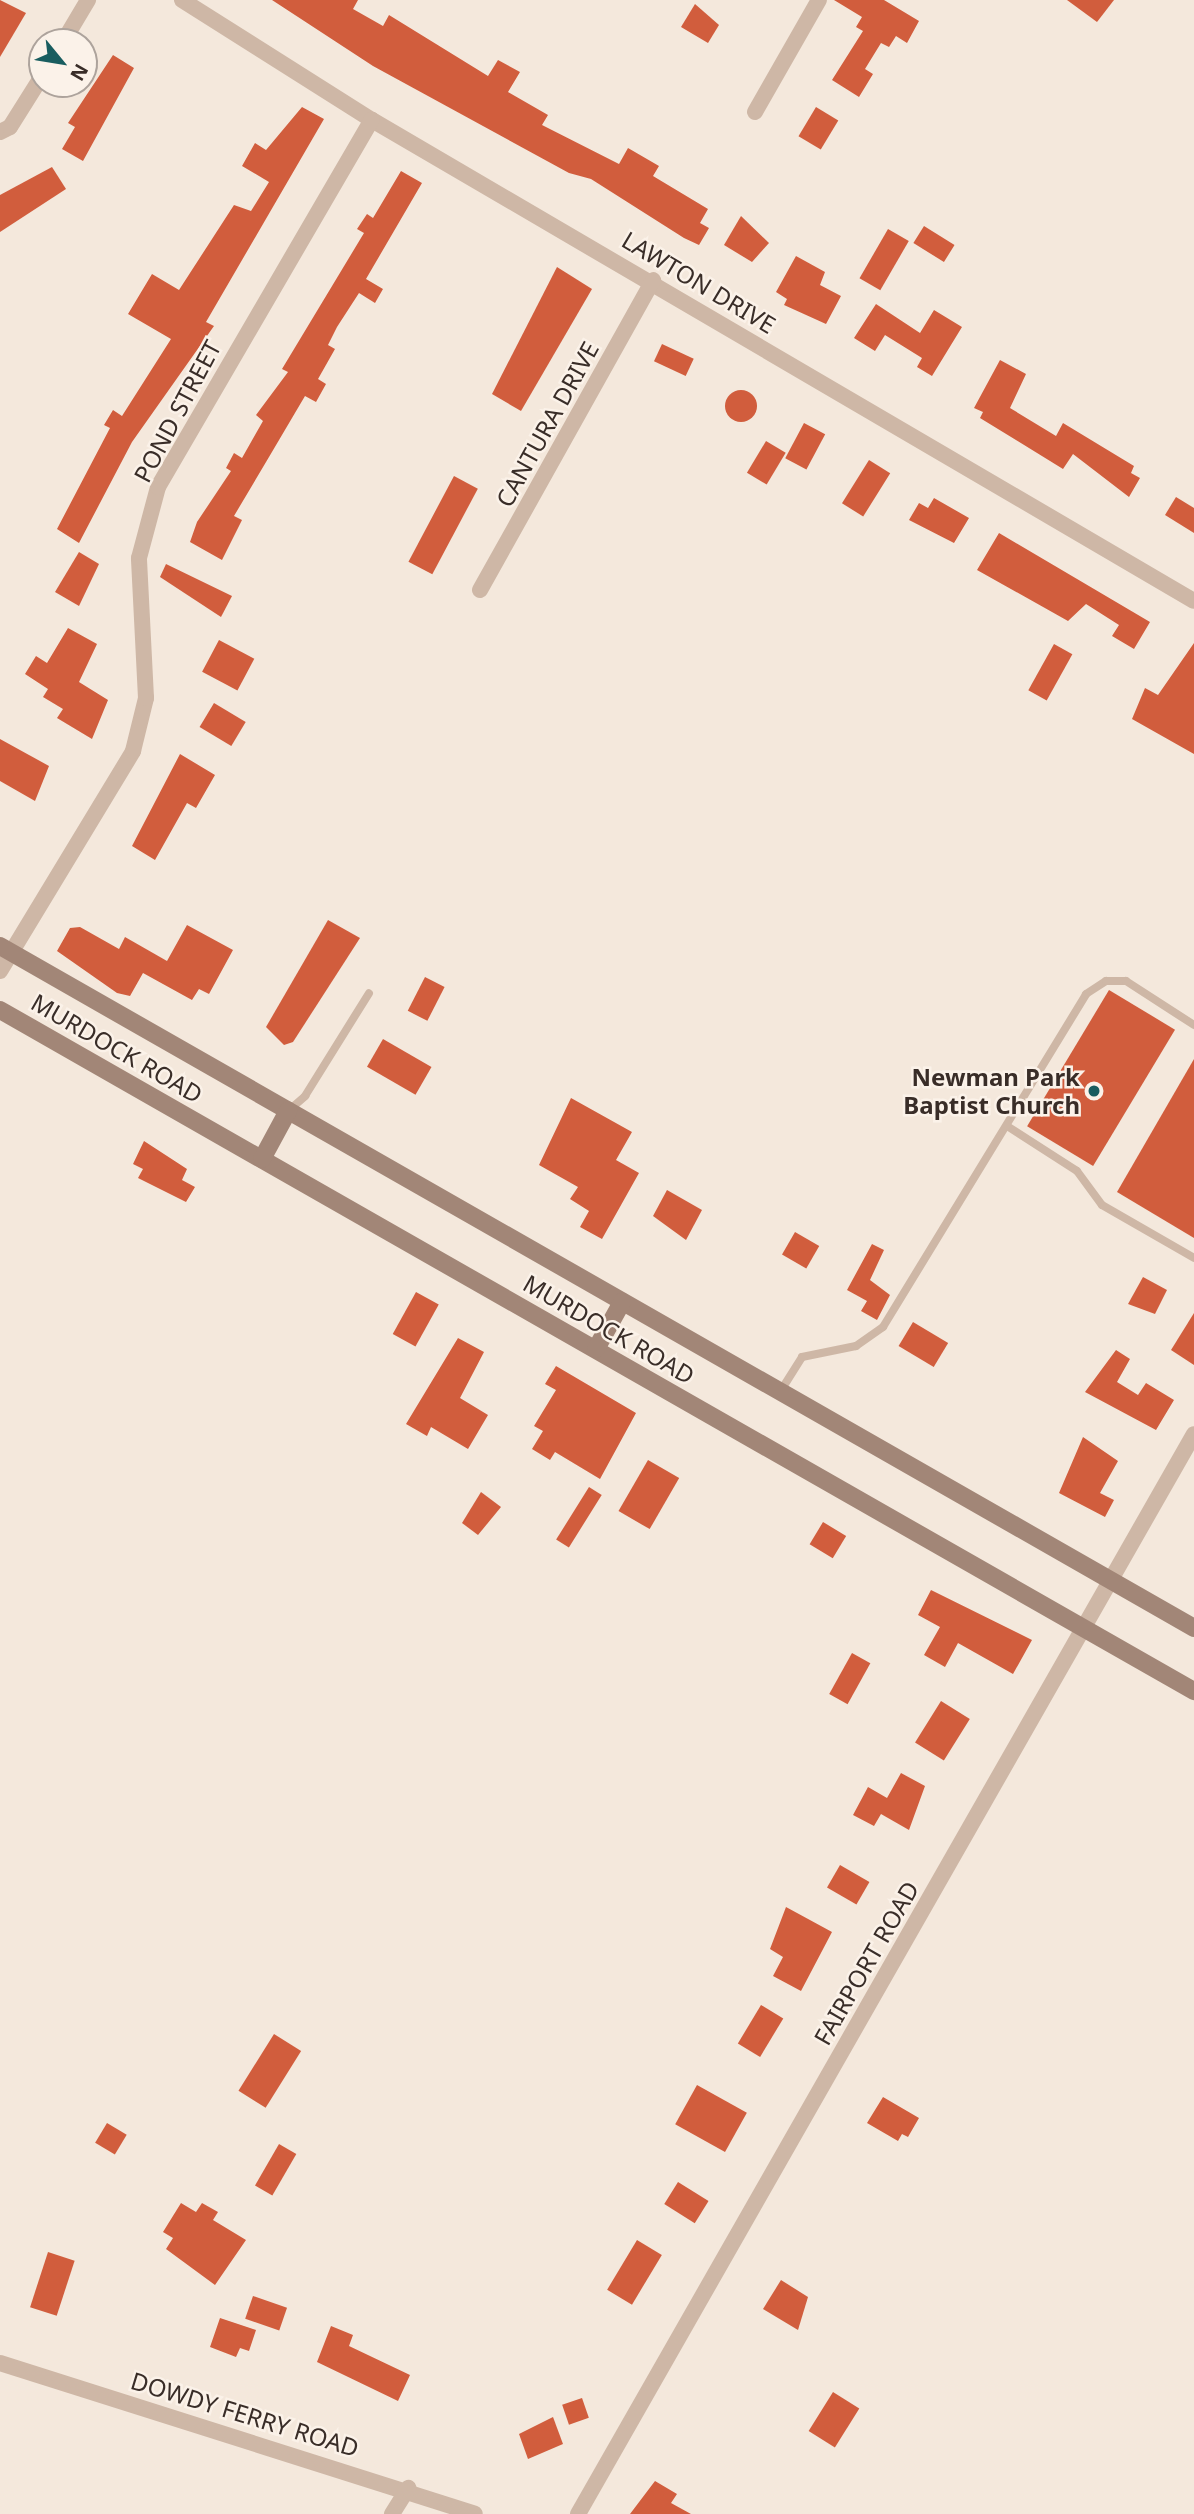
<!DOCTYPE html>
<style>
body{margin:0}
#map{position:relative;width:1194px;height:2514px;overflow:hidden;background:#f4e8dc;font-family:"Noto Sans",sans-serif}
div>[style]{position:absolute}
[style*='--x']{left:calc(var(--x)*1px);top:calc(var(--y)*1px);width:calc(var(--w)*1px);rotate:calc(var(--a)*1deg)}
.building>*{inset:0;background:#d15d3d;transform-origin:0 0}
.round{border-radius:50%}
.service>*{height:8px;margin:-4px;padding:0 4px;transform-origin:4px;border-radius:4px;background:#ceb7a6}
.minor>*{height:16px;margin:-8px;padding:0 8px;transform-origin:8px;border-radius:8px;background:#ceb7a6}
.secondary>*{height:18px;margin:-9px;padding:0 9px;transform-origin:9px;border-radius:9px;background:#a28677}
.dots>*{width:19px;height:19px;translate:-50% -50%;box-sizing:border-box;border:4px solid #fbf2e9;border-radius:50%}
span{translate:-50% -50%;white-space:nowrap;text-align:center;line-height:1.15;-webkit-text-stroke:5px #fbf2e9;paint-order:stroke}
.street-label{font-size:24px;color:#392d28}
.poi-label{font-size:24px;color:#392d28;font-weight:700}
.right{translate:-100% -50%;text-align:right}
.north{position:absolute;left:28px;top:28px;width:70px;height:70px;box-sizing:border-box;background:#fbf2e9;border:2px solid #ada39c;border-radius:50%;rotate:120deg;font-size:19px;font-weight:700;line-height:28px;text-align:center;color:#392d28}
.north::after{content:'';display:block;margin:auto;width:24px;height:32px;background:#195d5f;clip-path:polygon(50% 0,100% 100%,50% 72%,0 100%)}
</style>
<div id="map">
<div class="building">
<div style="clip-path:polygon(0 0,26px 13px,0 57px)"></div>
<div style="clip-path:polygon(272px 0,358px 0,353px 9px,383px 26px,389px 15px,488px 76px,498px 60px,520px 72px,508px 92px,548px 115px,542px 125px,619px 164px,628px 148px,659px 166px,653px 176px,708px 209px,700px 223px,709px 228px,699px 245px,684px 238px,591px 179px,569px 173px,373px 66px)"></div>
<div style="clip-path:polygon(834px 0,884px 0,919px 21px,907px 43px,896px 36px,889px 47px,881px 43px,865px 69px,873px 74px,859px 97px,832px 80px,863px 31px,856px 27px,862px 17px)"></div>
<div style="clip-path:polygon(1067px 0,1114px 0,1097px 22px)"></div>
<div style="clip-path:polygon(695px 4px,719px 25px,708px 43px,681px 27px)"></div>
<div style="clip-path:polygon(113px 55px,134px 68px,83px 161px,62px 149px,75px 127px,68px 123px)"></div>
<div style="clip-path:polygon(302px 107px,324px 119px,206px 322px,214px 326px,132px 442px,79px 543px,57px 529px,110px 428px,104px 425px,113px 410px,122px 416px,171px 339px,128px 314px,152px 274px,179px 290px,234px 205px,251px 211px,269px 182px,242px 166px,255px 143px,266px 150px)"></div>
<div style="left:816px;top:107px;width:26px;height:34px;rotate:31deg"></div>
<div style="clip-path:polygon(52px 167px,66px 189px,0 232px,0 195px)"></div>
<div style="clip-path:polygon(401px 171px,422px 183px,366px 279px,383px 289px,375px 303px,359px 293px,337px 327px,328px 345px,335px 349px,318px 379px,326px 384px,316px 402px,305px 396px,269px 457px,234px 516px,242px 520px,222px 560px,190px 542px,197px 522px,231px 471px,226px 468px,234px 453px,242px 458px,263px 421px,256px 415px,288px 372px,282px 369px,364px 233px,357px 229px,367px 214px,373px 218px)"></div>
<div style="clip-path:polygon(741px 216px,769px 243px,752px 262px,724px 245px)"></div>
<div style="left:924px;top:226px;width:36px;height:20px;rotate:32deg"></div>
<div style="left:888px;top:229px;width:24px;height:57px;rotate:30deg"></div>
<div style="clip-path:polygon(796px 256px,825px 272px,820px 285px,841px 296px,826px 324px,784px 305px,787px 299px,776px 292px)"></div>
<div style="clip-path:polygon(557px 267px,592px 289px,521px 411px,492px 394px)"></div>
<div style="clip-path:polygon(876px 304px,920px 333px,934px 310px,962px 327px,932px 376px,917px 367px,922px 358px,885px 335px,875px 351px,854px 338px)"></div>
<div style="left:662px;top:344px;width:35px;height:19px;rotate:25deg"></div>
<div style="clip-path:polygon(1000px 360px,1026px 374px,1010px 408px,1056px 436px,1063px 423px,1134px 466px,1131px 473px,1140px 478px,1129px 497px,1073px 454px,1063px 469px,980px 418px,983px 412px,974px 408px)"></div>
<div class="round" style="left:725px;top:390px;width:32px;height:32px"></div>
<div style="left:804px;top:423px;width:24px;height:40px;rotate:28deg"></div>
<div style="left:766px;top:441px;width:23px;height:37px;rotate:31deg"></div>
<div style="left:869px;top:460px;width:25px;height:51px;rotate:32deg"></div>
<div style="left:454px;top:476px;width:27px;height:97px;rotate:28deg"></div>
<div style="clip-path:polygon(1176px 497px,1194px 508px,1194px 533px,1165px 515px)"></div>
<div style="clip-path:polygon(934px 498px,969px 518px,954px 543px,909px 520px,919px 503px,928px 508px)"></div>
<div style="clip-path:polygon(999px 533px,1150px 622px,1134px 649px,1112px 636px,1119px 625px,1086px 604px,1068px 621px,977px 570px)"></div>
<div style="clip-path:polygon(79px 552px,99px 564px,79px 606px,55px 592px)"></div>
<div style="clip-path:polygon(166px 564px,232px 596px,221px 617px,160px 577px)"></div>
<div style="clip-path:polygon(68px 628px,97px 644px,79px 682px,108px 700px,92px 739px,57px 718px,63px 709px,43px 697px,48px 689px,25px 674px,36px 656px,47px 663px)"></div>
<div style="left:219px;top:640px;width:40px;height:36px;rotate:28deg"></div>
<div style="clip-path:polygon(1194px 643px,1194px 754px,1132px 719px,1145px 688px,1158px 695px)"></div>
<div style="left:1054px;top:644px;width:21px;height:53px;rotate:29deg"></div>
<div style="left:214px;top:703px;width:37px;height:28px;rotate:31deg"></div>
<div style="clip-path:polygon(0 739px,49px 766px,35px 801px,0 781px)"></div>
<div style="clip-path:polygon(180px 754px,215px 775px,196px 808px,187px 803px,155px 860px,132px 846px)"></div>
<div style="clip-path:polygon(328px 920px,360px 938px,293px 1042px,284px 1045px,266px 1027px)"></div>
<div style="clip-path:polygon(187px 925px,233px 950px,209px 994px,199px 989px,192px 1000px,143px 973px,130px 996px,117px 993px,57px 951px,70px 928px,80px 927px,119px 949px,125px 937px,167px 961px)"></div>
<div style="left:425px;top:977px;width:22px;height:38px;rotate:27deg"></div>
<div style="left:1109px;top:990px;width:77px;height:159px;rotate:31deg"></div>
<div style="left:383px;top:1039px;width:56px;height:32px;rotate:30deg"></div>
<div style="clip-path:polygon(1194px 1059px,1194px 1238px,1117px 1192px)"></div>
<div style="clip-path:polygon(571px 1098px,632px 1132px,616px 1160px,639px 1173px,602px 1239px,580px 1227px,589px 1211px,570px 1199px,578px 1187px,539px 1165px)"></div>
<div style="clip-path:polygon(144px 1141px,187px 1169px,182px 1180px,195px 1187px,186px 1202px,138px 1178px,143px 1169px,133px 1164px)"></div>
<div style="clip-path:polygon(667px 1190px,702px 1210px,686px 1240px,653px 1216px)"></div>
<div style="left:795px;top:1232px;width:28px;height:26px;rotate:30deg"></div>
<div style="clip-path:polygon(872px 1244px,884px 1250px,870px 1280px,890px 1295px,877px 1320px,861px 1311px,867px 1301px,847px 1290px)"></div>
<div style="clip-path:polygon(1143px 1277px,1167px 1290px,1155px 1314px,1128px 1304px)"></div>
<div style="left:416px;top:1292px;width:26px;height:48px;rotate:29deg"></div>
<div style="clip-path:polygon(1194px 1313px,1194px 1365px,1171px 1350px)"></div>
<div style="left:913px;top:1322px;width:41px;height:28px;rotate:31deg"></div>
<div style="clip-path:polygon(458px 1338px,484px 1352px,460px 1398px,488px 1415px,468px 1449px,431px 1427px,427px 1436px,406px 1424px)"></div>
<div style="clip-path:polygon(1116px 1350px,1130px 1359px,1117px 1382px,1138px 1395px,1146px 1383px,1174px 1400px,1156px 1430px,1085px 1392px)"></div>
<div style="clip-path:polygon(556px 1366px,636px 1413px,600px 1479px,555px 1452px,550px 1460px,532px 1449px,543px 1431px,534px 1426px,556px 1390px,545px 1384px)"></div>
<div style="clip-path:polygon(1083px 1437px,1118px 1461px,1100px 1493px,1114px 1500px,1105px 1517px,1059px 1493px)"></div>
<div style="left:648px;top:1460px;width:36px;height:59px;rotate:30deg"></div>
<div style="left:589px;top:1487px;width:15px;height:62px;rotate:32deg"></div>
<div style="clip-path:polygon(481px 1492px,501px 1507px,478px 1535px,462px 1523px)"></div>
<div style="left:823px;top:1522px;width:27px;height:26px;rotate:31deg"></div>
<div style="clip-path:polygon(931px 1590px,1032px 1640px,1013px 1674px,958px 1643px,945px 1667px,924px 1655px,940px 1627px,918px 1615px)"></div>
<div style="left:852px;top:1653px;width:21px;height:47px;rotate:29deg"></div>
<div style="left:941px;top:1701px;width:34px;height:49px;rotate:32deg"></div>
<div style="clip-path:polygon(901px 1773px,925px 1786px,909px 1830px,881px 1814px,874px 1826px,853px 1815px,868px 1787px,887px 1798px)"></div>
<div style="left:840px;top:1865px;width:34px;height:26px;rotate:30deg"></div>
<div style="clip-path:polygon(786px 1907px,832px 1932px,801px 1991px,773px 1976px,783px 1957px,770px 1949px)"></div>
<div style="left:761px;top:2005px;width:26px;height:45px;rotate:31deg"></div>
<div style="left:274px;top:2034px;width:32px;height:67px;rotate:32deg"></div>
<div style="left:697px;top:2085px;width:57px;height:45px;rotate:29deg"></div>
<div style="clip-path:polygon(883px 2097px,919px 2118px,908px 2137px,902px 2134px,898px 2141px,867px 2123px)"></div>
<div style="left:107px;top:2123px;width:23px;height:23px;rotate:31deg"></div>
<div style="left:279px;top:2144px;width:20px;height:48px;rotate:30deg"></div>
<div style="left:678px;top:2182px;width:36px;height:26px;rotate:32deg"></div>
<div style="clip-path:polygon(181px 2203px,196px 2212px,202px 2203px,218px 2212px,213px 2220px,246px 2240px,215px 2285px,166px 2249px,173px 2238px,163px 2232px)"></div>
<div style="left:637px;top:2240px;width:29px;height:58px;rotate:31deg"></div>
<div style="left:48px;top:2252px;width:28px;height:58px;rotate:18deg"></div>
<div style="clip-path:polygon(781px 2280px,808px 2297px,798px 2330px,763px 2309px)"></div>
<div style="left:253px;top:2296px;width:36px;height:24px;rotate:19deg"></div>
<div style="clip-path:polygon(220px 2318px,256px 2330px,249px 2351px,240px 2348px,236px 2357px,210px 2347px)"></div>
<div style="clip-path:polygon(331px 2326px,353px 2335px,349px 2346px,410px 2375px,398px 2401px,317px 2362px)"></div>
<div style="left:833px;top:2392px;width:31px;height:46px;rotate:32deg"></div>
<div style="left:582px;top:2398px;width:21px;height:21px;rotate:71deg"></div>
<div style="clip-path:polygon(553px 2417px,563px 2444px,528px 2459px,519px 2434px)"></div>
<div style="clip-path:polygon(655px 2481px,677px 2494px,671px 2503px,691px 2514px,630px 2514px)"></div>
</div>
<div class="service">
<div style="--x:288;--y:1111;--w:23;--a:-41"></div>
<div style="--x:305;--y:1096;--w:121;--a:-58.1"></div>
<div style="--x:1007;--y:1126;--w:83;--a:32.7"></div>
<div style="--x:1077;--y:1171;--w:42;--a:53.7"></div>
<div style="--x:1102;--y:1205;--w:106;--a:29.9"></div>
<div style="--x:780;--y:1392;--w:41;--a:-57.8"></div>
<div style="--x:802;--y:1357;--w:55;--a:-11.5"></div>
<div style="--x:856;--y:1346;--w:33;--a:-35"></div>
<div style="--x:883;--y:1327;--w:390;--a:-58.6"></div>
<div style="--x:1086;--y:994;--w:24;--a:-33"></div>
<div style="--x:1106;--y:981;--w:20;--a:0"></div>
<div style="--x:1126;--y:981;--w:81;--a:32.9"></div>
</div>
<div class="minor">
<div style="--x:182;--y:0;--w:225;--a:32.3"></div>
<div style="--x:372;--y:120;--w:952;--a:30.33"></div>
<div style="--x:63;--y:42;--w:49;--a:-59.2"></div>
<div style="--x:755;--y:112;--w:129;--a:-60.3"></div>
<div style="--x:0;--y:132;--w:11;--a:-27"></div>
<div style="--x:10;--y:127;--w:60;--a:-57.9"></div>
<div style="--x:480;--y:590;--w:355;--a:-60.8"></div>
<div style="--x:0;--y:971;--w:257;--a:-58.8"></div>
<div style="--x:133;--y:751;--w:55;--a:-76.2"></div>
<div style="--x:146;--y:698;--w:140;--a:-92.9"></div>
<div style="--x:139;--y:558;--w:73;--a:-75"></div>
<div style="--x:158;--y:487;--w:425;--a:-59.8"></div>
<div style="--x:0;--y:2363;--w:498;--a:17.6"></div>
<div style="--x:392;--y:2514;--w:31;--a:-58"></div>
<div style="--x:578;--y:2514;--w:1243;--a:-60.3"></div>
</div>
<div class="secondary">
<div style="--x:0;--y:946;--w:1375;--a:29.73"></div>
<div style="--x:0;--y:1010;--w:1375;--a:29.7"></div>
<div style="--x:262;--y:1159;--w:55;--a:-61.6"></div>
<div style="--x:596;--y:1349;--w:54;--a:-61"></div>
</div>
<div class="dots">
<div style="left:1094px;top:1091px;background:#195d5f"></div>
</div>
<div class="street-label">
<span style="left:699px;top:282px;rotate:31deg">LAWTON DRIVE</span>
<span style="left:177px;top:411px;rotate:-62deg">POND STREET</span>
<span style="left:547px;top:424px;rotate:-61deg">CANTURA DRIVE</span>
<span style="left:117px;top:1048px;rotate:30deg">MURDOCK ROAD</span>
<span style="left:609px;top:1329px;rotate:30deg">MURDOCK ROAD</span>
<span style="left:866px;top:1963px;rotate:-60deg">FAIRPORT ROAD</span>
<span style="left:245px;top:2414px;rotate:17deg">DOWDY FERRY ROAD</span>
</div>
<div class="poi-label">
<span class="right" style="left:1080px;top:1091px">Newman Park<br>Baptist Church</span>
</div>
<div class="north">N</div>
</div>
